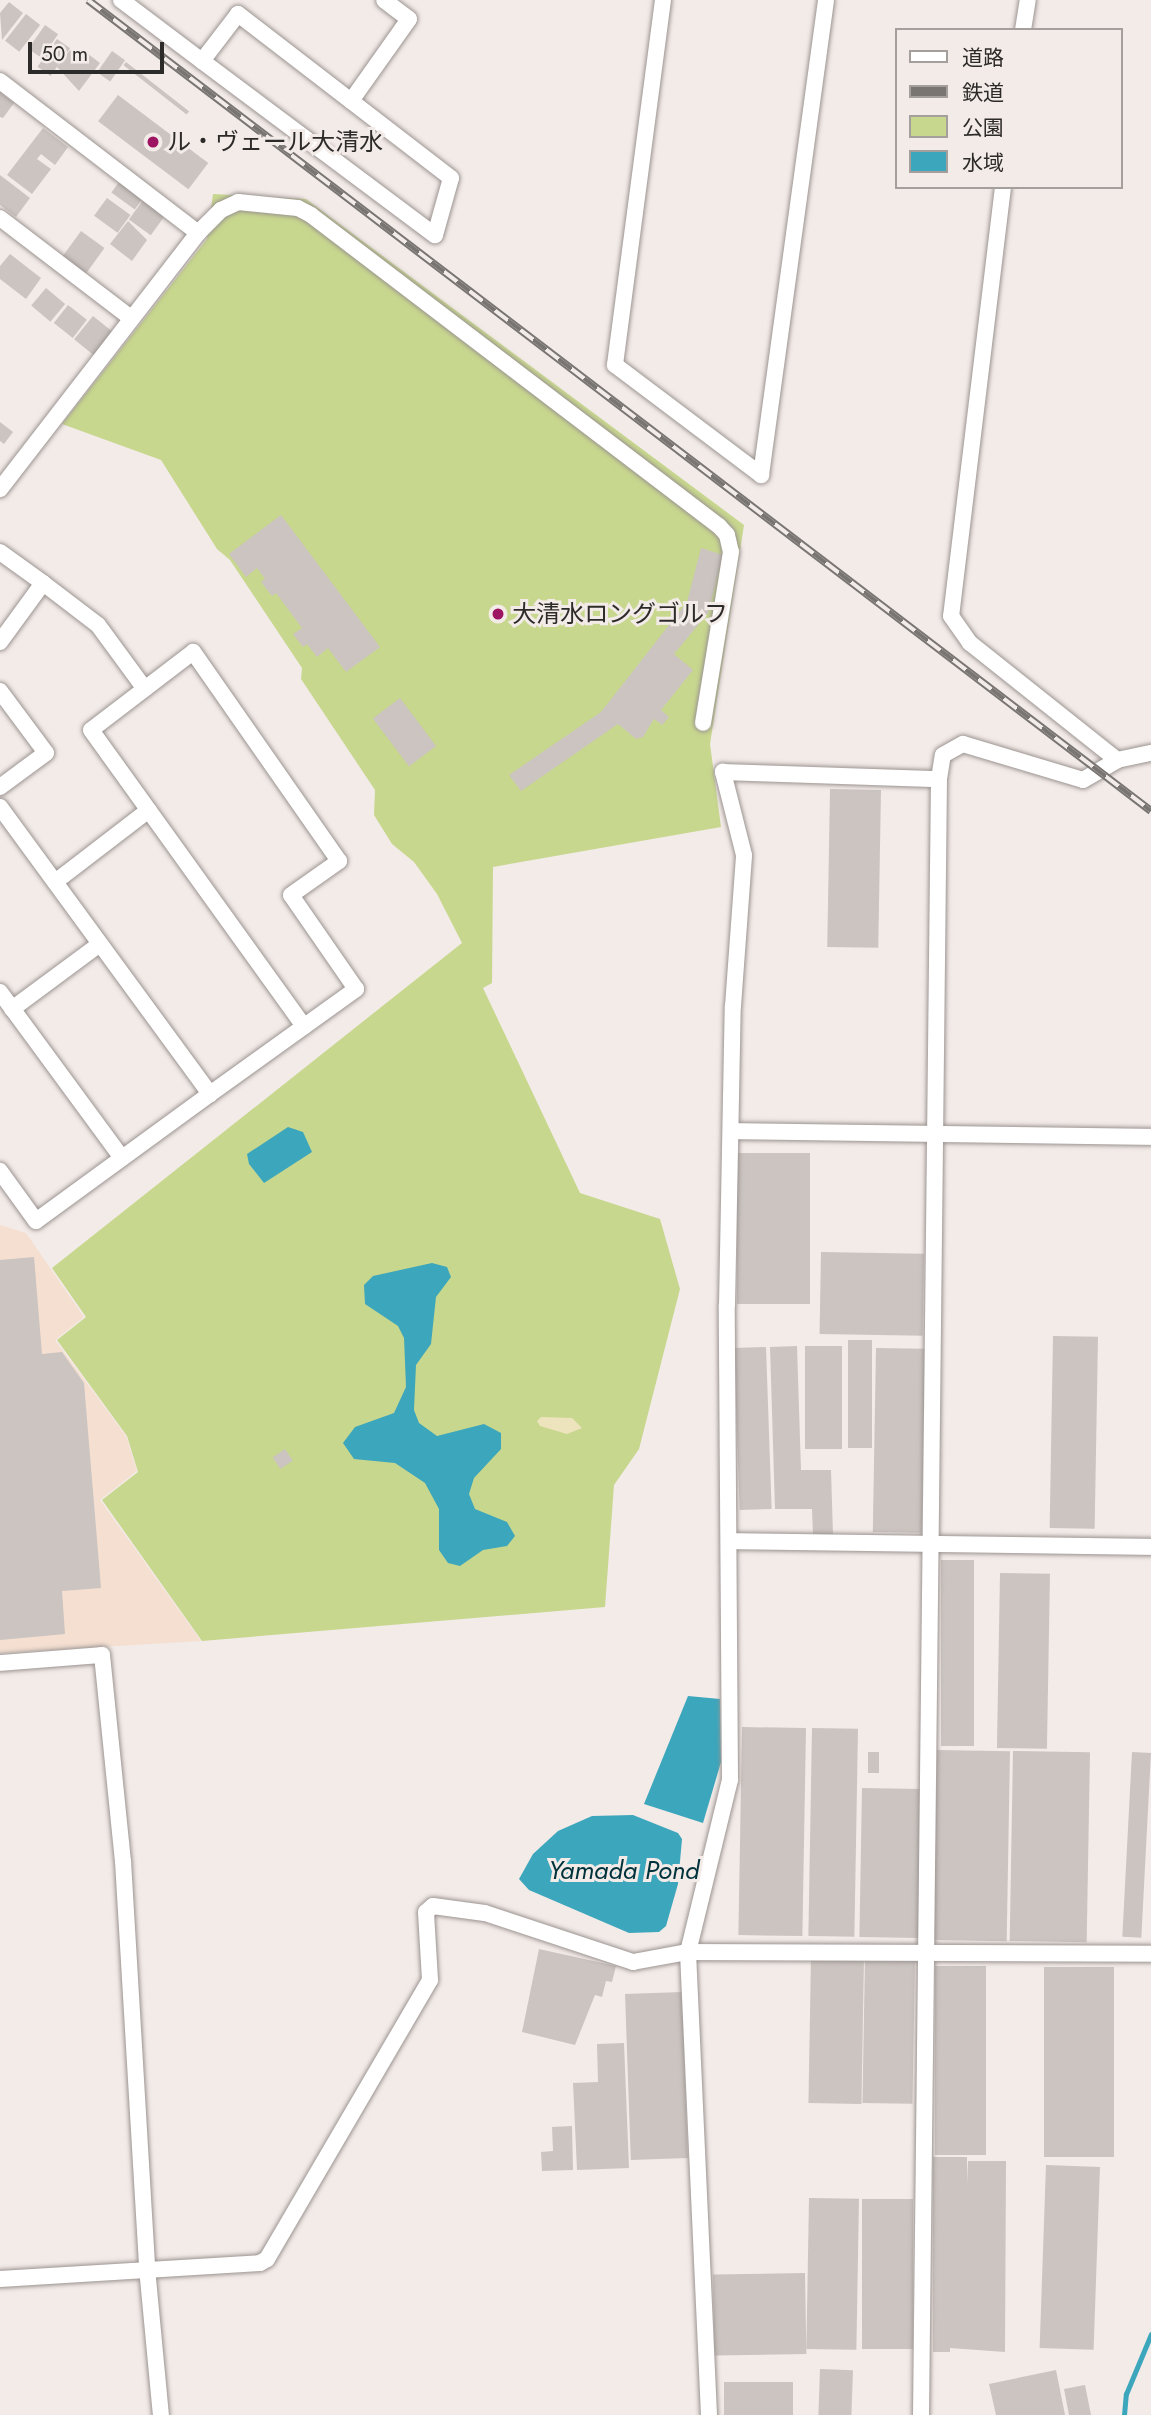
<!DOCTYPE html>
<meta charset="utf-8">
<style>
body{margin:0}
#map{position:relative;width:1151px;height:2415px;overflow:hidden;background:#f3ebe8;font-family:Jost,"Noto Sans JP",sans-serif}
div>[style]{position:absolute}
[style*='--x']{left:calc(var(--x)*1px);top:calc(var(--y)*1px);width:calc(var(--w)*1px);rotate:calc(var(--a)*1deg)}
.commercial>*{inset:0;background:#f4dfd1}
.green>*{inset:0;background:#c8d78e}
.sand>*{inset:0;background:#ede4be}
.water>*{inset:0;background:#3ca6bc}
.stream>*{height:5px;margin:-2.5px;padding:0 2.5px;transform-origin:2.5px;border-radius:2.5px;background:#3ca6bc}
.building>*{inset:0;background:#cbc4c0;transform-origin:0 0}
.roads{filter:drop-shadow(0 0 2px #9b9491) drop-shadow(0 0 2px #9b9491)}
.minor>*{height:16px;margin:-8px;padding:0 8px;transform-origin:8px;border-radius:8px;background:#fff}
.rail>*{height:8px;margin-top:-4px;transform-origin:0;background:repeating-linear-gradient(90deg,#f3ebe8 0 16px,#797572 0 32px);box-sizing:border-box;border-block:2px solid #797572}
.dots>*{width:19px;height:19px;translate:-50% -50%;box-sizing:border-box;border:4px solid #f3ebe8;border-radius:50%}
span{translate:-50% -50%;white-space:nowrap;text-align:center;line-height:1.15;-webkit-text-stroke:6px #f3ebe8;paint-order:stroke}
.poi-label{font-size:24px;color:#2d2b29}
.left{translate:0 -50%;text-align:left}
.water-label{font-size:26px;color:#00323c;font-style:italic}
.legend{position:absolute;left:895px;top:28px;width:228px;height:161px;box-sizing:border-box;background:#f3ebe8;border:2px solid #a49e9c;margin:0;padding:9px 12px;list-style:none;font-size:21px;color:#2d2b29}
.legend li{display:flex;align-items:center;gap:14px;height:35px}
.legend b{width:35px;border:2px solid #a49e9c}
.scale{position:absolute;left:28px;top:42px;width:136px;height:32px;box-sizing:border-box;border:4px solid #2d2b29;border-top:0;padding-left:9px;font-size:21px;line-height:24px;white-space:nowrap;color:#2d2b29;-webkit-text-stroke:5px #f3ebe8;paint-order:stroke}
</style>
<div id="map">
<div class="commercial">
<div style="clip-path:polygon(0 1225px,26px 1233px,84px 1317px,55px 1340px,126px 1436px,137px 1471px,100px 1500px,201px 1641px,0 1653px)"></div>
</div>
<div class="green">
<div style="clip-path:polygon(213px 194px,306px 199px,744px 525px,710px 744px,721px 827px,493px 867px,492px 983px,483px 988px,580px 1193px,660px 1219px,680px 1289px,639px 1449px,614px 1485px,605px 1607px,202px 1641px,102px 1500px,138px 1472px,127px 1436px,57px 1340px,86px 1317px,52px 1268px,462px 943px,437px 894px,414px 862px,392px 844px,374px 815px,375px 790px,301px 679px,302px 668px,230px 560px,217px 549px,161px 460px,62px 424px,207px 239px)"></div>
</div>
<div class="sand">
<div style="clip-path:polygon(541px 1417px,572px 1418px,582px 1428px,567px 1434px,540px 1426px,537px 1421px)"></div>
</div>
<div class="water">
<div style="clip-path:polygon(288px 1127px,303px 1132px,312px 1152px,264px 1183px,249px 1164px,247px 1154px)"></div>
<div style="clip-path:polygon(432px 1263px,447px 1267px,451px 1277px,436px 1297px,431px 1344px,416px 1365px,414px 1410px,419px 1423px,437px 1436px,484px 1424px,501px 1433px,501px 1449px,474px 1478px,469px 1494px,475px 1509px,507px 1522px,515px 1536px,507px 1546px,483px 1550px,460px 1566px,448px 1563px,439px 1550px,439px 1509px,425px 1483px,395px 1463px,354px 1459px,343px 1443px,355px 1427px,394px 1413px,406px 1387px,404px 1338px,398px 1326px,365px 1304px,364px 1285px,373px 1276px)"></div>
<div style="clip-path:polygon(688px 1696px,720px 1699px,721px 1762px,703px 1823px,644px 1804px)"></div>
<div style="clip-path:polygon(633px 1815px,678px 1833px,682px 1839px,678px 1884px,666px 1926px,659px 1932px,629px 1933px,529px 1890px,519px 1879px,533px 1854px,558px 1831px,592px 1816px)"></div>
</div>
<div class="stream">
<div style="--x:1124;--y:2415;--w:21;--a:-85"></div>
<div style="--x:1126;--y:2394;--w:65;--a:-67.4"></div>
</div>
<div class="building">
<div style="clip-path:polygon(9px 2px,23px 13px,2px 40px,0 13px)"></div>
<div style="left:26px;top:14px;width:18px;height:34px;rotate:38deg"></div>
<div style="left:45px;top:25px;width:16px;height:29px;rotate:35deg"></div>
<div style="left:57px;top:39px;width:16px;height:34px;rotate:35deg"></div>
<div style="clip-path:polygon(70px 50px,80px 57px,84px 51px,100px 63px,79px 91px,57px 67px)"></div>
<div style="left:112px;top:51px;width:16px;height:26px;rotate:35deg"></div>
<div style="left:126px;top:62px;width:80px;height:4px;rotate:38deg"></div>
<div style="clip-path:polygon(0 92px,14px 103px,3px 118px,0 117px)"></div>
<div style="left:118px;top:95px;width:113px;height:33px;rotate:37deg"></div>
<div style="clip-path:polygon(43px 128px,68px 147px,55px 165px,41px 154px,37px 159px,51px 169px,32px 194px,7px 175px)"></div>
<div style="clip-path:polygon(0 175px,30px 198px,16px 217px,0 205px)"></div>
<div style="left:119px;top:182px;width:29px;height:13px;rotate:36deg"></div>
<div style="left:107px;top:198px;width:29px;height:22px;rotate:36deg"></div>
<div style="left:143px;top:200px;width:27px;height:24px;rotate:36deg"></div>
<div style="clip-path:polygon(128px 221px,147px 240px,132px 261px,110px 244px)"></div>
<div style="left:81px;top:231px;width:29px;height:31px;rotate:36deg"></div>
<div style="clip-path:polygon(10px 254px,41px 278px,26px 299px,0 279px,0 266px)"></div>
<div style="left:46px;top:288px;width:25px;height:23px;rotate:40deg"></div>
<div style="left:68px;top:305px;width:24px;height:23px;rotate:38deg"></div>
<div style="left:93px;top:316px;width:26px;height:30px;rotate:39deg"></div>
<div style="clip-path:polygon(0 422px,13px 432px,4px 444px,0 441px)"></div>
<div style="clip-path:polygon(281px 515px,380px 647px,346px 672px,328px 648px,317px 657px,307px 644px,303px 647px,293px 634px,302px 628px,276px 593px,272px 596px,261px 582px,265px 579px,257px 568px,246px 577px,229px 554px)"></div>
<div style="clip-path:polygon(701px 548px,723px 555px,708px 613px,674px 654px,693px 670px,661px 710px,669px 717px,662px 725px,654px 719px,643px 737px,636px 739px,618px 724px,521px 791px,509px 775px,601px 712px,687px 602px)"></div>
<div style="left:400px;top:698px;width:60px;height:34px;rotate:53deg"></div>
<div style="left:830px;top:789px;width:51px;height:158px;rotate:1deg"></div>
<div style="left:737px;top:1153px;width:73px;height:151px"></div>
<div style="left:821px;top:1252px;width:103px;height:82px;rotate:1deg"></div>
<div style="clip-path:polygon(34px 1257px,42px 1354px,62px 1352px,84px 1383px,101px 1588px,62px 1591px,65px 1634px,0 1640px,0 1260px)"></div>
<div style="left:1053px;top:1336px;width:45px;height:192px;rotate:1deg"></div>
<div style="left:848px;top:1340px;width:24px;height:108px"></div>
<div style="clip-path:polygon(797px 1346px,801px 1470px,831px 1470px,833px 1535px,813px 1535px,812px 1509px,775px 1509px,770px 1347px)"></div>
<div style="left:805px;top:1346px;width:37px;height:103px"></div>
<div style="left:766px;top:1347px;width:162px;height:32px;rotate:88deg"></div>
<div style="left:876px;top:1348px;width:49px;height:184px;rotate:1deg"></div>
<div style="left:285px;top:1449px;width:14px;height:15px;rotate:56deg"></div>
<div style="left:941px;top:1560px;width:33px;height:186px"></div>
<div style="left:1000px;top:1573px;width:50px;height:175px;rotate:1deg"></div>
<div style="left:742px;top:1727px;width:64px;height:208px;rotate:1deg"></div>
<div style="left:812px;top:1728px;width:46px;height:208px;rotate:1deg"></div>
<div style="left:937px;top:1750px;width:73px;height:190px;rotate:1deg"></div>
<div style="left:1013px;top:1751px;width:77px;height:190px;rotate:1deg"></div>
<div style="left:879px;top:1752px;width:21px;height:11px;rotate:90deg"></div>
<div style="left:1132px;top:1752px;width:19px;height:185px;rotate:3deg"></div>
<div style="left:862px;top:1788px;width:59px;height:149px;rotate:1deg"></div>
<div style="clip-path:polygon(539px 1949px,616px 1966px,612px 1982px,606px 1981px,602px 1997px,595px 1995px,575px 2045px,522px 2032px)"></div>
<div style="left:811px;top:1957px;width:53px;height:146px;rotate:1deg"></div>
<div style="left:865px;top:1957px;width:50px;height:146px;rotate:1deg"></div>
<div style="left:935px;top:1966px;width:51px;height:189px"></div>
<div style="left:1044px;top:1967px;width:70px;height:190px"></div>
<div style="left:682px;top:1992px;width:166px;height:57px;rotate:88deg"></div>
<div style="clip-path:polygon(624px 2043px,629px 2168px,577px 2170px,573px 2083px,598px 2082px,597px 2044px)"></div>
<div style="clip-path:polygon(572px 2126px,573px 2170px,542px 2171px,541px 2152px,553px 2151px,552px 2127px)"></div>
<div style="clip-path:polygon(933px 2157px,967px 2157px,967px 2184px,968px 2161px,1006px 2161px,1005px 2352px,950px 2348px,950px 2352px,933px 2352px)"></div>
<div style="left:1046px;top:2165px;width:54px;height:183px;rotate:2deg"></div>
<div style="left:809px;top:2198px;width:50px;height:151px;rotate:1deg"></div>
<div style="left:862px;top:2199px;width:51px;height:150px"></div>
<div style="left:805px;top:2273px;width:81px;height:92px;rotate:89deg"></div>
<div style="left:820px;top:2369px;width:33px;height:46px;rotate:2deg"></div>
<div style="clip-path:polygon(1056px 2370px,1065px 2415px,996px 2415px,989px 2384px)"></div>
<div style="left:724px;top:2382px;width:69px;height:33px"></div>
<div style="clip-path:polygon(1085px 2385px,1091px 2415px,1069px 2415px,1064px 2389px)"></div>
</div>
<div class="roads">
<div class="minor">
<div style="--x:121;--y:0;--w:101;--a:37"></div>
<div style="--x:202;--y:61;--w:291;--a:36.8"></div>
<div style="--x:435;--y:235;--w:59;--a:-74.3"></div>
<div style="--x:451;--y:178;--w:269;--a:-142.4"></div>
<div style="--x:238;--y:14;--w:59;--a:127.5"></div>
<div style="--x:663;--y:0;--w:368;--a:97.5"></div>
<div style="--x:615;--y:365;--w:183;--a:37"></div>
<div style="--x:761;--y:475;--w:479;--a:-82.2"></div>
<div style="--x:1023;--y:30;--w:30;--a:-81"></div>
<div style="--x:0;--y:81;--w:250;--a:37.5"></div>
<div style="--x:198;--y:233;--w:324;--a:127.7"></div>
<div style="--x:351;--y:101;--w:100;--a:-54.7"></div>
<div style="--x:409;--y:19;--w:31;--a:-143"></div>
<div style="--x:1003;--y:187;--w:432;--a:96.9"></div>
<div style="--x:951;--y:616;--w:33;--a:55"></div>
<div style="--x:970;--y:643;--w:188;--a:38.5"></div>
<div style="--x:0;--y:218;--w:165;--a:37.4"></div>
<div style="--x:198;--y:233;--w:33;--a:-45"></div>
<div style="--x:221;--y:210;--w:19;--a:-25"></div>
<div style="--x:238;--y:202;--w:60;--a:5.7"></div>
<div style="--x:298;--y:208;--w:15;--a:28"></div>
<div style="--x:311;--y:215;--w:513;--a:37.32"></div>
<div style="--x:719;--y:526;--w:12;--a:48"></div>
<div style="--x:727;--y:535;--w:17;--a:77"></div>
<div style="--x:731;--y:552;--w:173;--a:99.3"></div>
<div style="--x:0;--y:552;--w:53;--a:35.8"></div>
<div style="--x:43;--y:583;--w:73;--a:126.1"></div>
<div style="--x:43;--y:583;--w:69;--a:37.4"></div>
<div style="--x:98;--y:625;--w:79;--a:53.7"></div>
<div style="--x:0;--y:691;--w:77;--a:53.4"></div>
<div style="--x:46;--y:753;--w:57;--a:143.5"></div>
<div style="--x:0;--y:807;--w:356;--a:53.8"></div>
<div style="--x:210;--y:1094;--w:215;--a:143.9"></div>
<div style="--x:36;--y:1221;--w:62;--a:-125.8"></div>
<div style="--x:55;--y:882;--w:118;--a:-37.5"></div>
<div style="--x:0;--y:992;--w:206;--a:53.7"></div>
<div style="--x:12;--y:1009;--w:109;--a:-36.5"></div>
<div style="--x:210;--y:1094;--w:180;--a:-35.7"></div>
<div style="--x:356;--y:989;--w:114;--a:-124.7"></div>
<div style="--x:291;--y:895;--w:59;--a:-35.3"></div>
<div style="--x:339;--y:861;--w:255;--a:-124.9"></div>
<div style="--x:193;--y:652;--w:128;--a:142.6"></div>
<div style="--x:91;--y:730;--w:365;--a:54.3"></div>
<div style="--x:732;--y:1131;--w:419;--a:0.8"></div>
<div style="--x:729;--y:1541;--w:422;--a:0.8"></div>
<div style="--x:0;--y:1663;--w:102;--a:-4.5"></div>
<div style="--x:102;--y:1655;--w:207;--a:84.2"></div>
<div style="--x:123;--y:1861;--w:408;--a:86.6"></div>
<div style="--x:147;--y:2268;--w:148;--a:84.6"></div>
<div style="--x:0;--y:2279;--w:260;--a:-3.5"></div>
<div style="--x:260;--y:2263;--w:8;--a:-30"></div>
<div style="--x:267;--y:2259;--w:323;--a:-59.7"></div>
<div style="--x:430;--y:1980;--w:68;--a:-93.4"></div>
<div style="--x:426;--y:1912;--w:9;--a:-41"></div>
<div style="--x:433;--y:1906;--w:52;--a:7.7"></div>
<div style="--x:485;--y:1913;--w:156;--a:18.3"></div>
<div style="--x:633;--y:1962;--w:56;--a:-10.3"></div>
<div style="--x:688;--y:1952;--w:463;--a:0.2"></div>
<div style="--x:709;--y:2415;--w:463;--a:-92.6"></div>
<div style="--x:688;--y:1952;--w:177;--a:-76.3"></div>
<div style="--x:730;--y:1780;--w:475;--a:-90.4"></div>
<div style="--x:727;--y:1305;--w:299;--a:-88.9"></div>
<div style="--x:733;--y:1006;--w:151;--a:-85.8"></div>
<div style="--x:744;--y:855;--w:86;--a:-104.2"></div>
<div style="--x:723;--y:772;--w:216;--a:1.9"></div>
<div style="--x:921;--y:2415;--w:1636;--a:-89.37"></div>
<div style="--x:939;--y:779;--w:24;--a:-81"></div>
<div style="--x:943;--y:755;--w:23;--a:-29"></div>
<div style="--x:963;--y:744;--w:125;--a:16.7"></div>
<div style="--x:1083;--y:780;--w:39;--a:-30"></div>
<div style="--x:1117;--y:760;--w:35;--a:-12"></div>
</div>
</div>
<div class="rail">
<div style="--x:88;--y:0;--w:1337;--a:37.34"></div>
</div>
<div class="dots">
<div style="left:153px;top:142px;background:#9d1463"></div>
<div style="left:498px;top:614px;background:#9d1463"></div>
</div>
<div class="poi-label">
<span class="left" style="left:167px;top:142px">ル・ヴェール大清水</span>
<span class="left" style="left:512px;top:614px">大清水ロングゴルフ</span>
</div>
<div class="water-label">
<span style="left:624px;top:1871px">Yamada Pond</span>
</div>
<ul class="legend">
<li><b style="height:9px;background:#fff"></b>道路</li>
<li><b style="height:9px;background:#797572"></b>鉄道</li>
<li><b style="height:19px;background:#c8d78e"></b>公園</li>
<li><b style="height:19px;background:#3ca6bc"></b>水域</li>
</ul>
<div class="scale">50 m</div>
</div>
